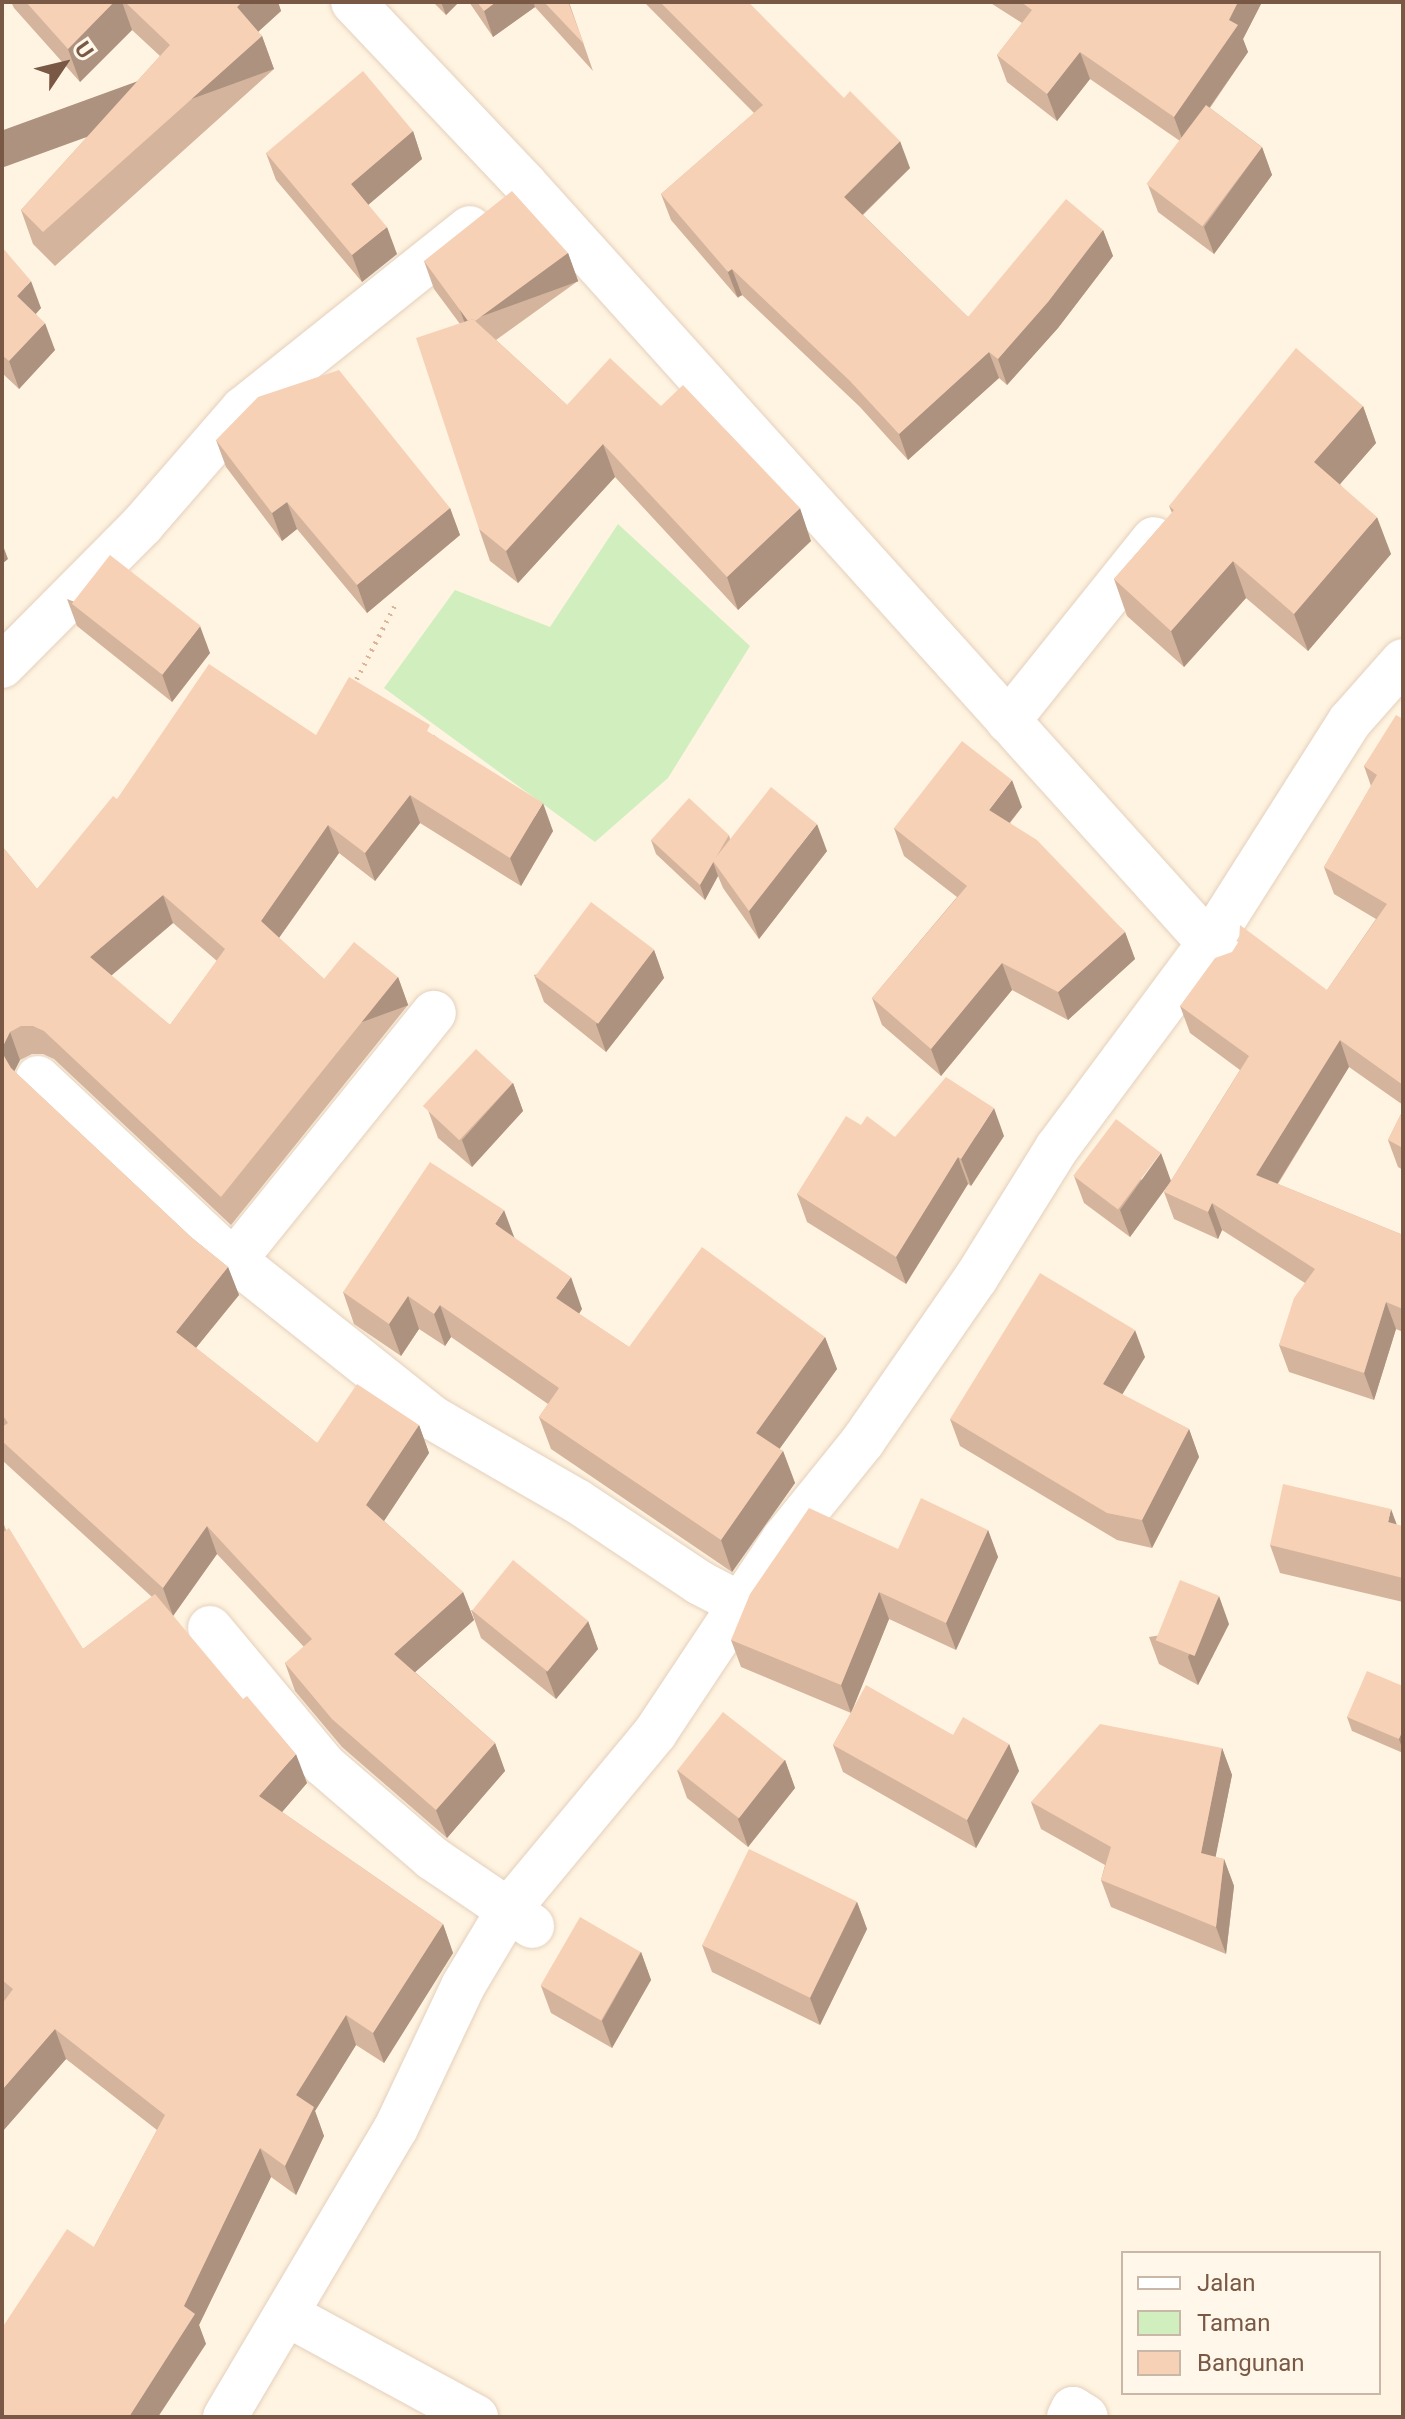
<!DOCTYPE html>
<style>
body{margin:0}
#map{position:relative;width:1405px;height:2419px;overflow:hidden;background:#fff4e1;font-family:Roboto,sans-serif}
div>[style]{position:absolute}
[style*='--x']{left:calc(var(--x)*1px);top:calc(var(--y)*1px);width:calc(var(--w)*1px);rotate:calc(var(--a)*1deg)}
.green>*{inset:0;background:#d0eebe}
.path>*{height:5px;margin-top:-2.5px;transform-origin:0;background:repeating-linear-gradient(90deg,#dcb599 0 2px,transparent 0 8px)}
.roads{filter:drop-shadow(0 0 2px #e4d0bc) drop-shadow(0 0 2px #e4d0bc)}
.street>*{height:44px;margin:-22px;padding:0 22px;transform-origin:22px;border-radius:22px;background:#fff}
.wall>*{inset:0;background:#d4b49d}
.shaded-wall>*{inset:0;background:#ad927f;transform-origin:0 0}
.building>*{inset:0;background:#f7d1b6;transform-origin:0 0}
span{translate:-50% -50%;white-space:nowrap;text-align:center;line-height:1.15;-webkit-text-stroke:7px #fff7ea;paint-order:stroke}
.frame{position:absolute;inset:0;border:4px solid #795945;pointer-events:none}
.legend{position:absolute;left:1121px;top:2251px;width:260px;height:144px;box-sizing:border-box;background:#fff7ea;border:2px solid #c9b8a8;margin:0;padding:10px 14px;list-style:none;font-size:24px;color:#795945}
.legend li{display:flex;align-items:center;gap:16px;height:40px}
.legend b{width:40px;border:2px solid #c9b8a8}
.north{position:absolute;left:24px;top:24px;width:80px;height:80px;-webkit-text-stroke:6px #fff7ea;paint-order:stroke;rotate:55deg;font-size:22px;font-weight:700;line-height:32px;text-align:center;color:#795945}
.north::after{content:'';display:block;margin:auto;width:28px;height:36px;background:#795945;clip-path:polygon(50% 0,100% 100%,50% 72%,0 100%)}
</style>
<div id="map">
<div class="green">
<div style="clip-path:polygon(618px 524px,750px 646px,668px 778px,595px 842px,384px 688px,455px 590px,550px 627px)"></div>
</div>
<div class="path">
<div style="--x:353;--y:686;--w:91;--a:-62.6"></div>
</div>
<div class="roads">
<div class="street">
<div style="--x:353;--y:2;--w:250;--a:46.6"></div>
<div style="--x:525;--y:184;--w:1046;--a:47.98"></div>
<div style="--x:2;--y:666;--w:199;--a:-45.2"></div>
<div style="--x:142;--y:525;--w:154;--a:-49"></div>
<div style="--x:243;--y:409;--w:290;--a:-38.6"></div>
<div style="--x:1008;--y:721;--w:233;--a:-51.3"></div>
<div style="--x:38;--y:1078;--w:247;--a:43.2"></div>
<div style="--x:218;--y:1247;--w:275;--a:38.5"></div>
<div style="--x:433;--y:1418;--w:166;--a:30"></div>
<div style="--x:577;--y:1501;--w:148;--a:33.7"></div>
<div style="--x:700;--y:1583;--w:47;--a:27.6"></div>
<div style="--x:236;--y:1258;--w:315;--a:-51.1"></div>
<div style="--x:210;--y:1628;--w:178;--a:50.2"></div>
<div style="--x:324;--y:1765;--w:143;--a:40.7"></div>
<div style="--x:432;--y:1858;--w:121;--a:34.2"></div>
<div style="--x:288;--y:2315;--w:214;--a:28.5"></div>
<div style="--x:225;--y:2417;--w:336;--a:-59.4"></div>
<div style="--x:396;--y:2128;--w:157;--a:-64.7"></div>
<div style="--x:463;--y:1986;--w:90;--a:-59.1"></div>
<div style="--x:509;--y:1909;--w:229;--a:-50.3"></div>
<div style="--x:655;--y:1733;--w:233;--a:-56.4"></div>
<div style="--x:784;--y:1539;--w:126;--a:-51.1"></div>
<div style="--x:863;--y:1441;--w:198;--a:-55.3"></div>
<div style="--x:976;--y:1278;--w:153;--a:-58.1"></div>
<div style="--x:1057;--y:1148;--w:255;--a:-53.4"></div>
<div style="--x:1209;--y:943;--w:263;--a:-57.6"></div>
<div style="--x:1350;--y:721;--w:80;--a:-48.5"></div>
<div style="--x:1069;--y:2417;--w:9;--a:-63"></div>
<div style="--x:1073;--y:2409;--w:15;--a:32"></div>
</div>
</div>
<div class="wall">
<div style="clip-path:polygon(11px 2px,278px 2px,281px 11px,258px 32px,262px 36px,274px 69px,55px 266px,33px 244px,21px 210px,160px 56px,132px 30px,80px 82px,14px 8px)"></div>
<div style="clip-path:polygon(433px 2px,459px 2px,446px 15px)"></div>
<div style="clip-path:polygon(469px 2px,569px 2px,593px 71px,535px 7px,493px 37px)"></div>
<div style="clip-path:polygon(644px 2px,748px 2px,910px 168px,863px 215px,968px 317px,1103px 230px,1113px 256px,1058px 328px,1007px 385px,999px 378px,908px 460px,860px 407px,742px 295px,738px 298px,671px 220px,661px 194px,754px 113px)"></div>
<div style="clip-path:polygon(989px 2px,1262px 2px,1243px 39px,1248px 52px,1210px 108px,1262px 147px,1272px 175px,1214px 254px,1158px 212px,1148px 185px,1180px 141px,1090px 79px,1057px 121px,1007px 82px,997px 55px,1022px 23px)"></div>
<div style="clip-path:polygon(413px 131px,422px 159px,368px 205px,397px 254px,362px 282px,276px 180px,266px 153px)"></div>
<div style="clip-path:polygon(2px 247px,41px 308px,36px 314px,55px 350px,19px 389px,2px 373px)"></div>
<div style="clip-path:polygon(568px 253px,578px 281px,496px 340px,567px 405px,661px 406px,811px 541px,738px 610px,615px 477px,518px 583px,490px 561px,479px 529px,460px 324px,434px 289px,424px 261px)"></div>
<div style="clip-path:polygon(1363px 406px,1376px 443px,1340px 484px,1391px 554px,1308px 651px,1246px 598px,1184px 667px,1127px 616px,1114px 579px,1172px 513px,1169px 506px)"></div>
<div style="clip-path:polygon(216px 440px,450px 508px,460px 535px,367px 613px,297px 529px,282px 541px,226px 467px)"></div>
<div style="clip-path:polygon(67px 599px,210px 653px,172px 702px,77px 626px)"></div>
<div style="clip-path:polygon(1403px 719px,1403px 1105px,1349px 1067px,1278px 1184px,1403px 1235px,1403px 1332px,1396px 1329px,1374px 1400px,1289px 1372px,1279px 1345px,1305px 1283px,1222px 1230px,1218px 1239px,1174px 1219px,1164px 1192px,1240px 1070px,1190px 1033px,1180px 1006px,1327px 990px,1376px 919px,1334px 894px,1324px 867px,1371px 786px,1364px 766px)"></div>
<div style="clip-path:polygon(evenodd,316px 735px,434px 735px,553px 831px,521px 886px,420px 823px,375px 881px,339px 853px,279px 938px,324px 979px,398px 977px,408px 1005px,231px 1225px,54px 1059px,43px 1054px,32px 1054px,20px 1060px,14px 1071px,191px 1237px,228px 1267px,239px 1295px,196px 1348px,317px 1443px,419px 1425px,429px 1453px,384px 1521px,463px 1592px,474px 1620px,415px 1672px,495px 1743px,505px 1771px,447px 1838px,342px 1747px,295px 1691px,285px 1663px,304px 1647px,217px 1554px,173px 1616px,307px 1783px,282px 1812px,443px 1924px,453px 1953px,384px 2063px,356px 2045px,315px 2111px,324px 2136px,296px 2195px,271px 2177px,199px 2325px,206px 2344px,94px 2247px,157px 2130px,66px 2059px,2px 2132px,2px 2004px,3px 2002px,2px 2001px,2px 1519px,6px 1530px,83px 1649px,152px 1597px,3px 1461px,2px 1458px,2px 846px,37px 889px,117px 799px,316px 735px,173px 923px,217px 961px,170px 1025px,111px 976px,173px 923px)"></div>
<div style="clip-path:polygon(1022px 807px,1010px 823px,1125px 932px,1135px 959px,1068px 1020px,1012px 990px,941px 1076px,882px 1025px,872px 998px,957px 897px,904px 856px,894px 828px)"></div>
<div style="clip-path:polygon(729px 835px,730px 839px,827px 851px,759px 939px,723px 888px,718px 876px,705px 900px,656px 854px,651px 840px)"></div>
<div style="clip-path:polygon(654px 950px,664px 978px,606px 1052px,544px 1002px,534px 975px)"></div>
<div style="clip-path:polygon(513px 1083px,523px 1111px,472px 1167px,438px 1138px,428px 1110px)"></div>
<div style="clip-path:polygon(1403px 1110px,1403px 1170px,1398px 1167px,1388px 1140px)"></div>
<div style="clip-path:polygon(861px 1125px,895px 1137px,1004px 1136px,971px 1186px,968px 1184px,906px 1284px,807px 1222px,797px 1194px)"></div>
<div style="clip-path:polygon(1074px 1176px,1171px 1181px,1130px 1237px,1084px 1203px)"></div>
<div style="clip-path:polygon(514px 1238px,582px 1309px,579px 1314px,629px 1347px,825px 1337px,837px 1369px,779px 1449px,783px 1451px,795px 1483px,732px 1572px,551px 1449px,539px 1417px,548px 1404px,451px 1337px,445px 1346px,419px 1329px,401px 1356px,354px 1324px,343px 1292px)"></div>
<div style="clip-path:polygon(1145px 1357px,1122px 1395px,1189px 1429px,1199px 1457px,1152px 1548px,1117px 1540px,960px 1446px,950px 1419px)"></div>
<div style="clip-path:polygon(1403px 1526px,1403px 1602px,1280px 1573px,1270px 1545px)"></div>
<div style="clip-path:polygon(988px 1530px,998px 1557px,956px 1650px,889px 1619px,852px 1711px,953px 1735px,1009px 1744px,1019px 1771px,976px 1848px,843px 1772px,833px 1745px,851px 1713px,741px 1667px,731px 1640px,898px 1549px)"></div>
<div style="clip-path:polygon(471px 1610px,588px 1621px,598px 1649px,556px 1699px,481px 1638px)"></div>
<div style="clip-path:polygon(1229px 1624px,1198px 1685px,1159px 1664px,1149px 1637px)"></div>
<div style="clip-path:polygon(1403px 1686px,1403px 1753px,1352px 1731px,1347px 1717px)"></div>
<div style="clip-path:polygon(1222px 1748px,1232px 1775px,1215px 1857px,1224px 1859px,1234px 1886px,1226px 1954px,1111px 1907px,1101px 1880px,1105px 1865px,1041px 1829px,1031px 1802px)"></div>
<div style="clip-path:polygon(785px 1760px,795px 1788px,748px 1847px,687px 1798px,677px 1770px)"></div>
<div style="clip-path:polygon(857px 1902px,867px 1929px,820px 2025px,712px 1972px,702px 1945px)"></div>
<div style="clip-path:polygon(641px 1952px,651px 1980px,612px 2048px,551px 2013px,541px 1986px)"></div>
</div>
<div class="shaded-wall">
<div style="clip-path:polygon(114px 2px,122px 2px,132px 30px,80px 82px,68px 49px)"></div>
<div style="clip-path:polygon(242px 2px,278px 2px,281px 11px,249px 40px,237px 7px)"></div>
<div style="clip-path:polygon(441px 2px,459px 2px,446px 15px)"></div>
<div style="clip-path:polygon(496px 2px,533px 2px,535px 7px,493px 37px,484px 11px)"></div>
<div style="clip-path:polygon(1238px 2px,1262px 2px,1243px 39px,1248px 52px,1184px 144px,1174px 117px)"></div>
<div style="left:262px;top:36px;width:35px;height:294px;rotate:70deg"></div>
<div style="clip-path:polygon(1080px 52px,1090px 79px,1057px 121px,1047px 94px)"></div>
<div style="clip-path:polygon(413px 131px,422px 159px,361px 211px,351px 184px)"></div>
<div style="clip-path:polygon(900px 141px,910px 168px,854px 223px,844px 197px)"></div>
<div style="clip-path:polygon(1262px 147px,1272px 175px,1214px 254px,1204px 227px)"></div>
<div style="clip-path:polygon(387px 227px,397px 254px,362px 282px,352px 255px)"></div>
<div style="clip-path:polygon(1103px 230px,1113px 256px,1058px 328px,1007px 385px,998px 359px)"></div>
<div style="left:568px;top:253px;width:30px;height:121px;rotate:70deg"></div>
<div style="left:732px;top:269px;width:28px;height:5px;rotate:69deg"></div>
<div style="clip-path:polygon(31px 281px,41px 308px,27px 323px,17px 296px)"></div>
<div style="clip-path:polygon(45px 323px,55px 350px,19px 389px,9px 361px)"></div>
<div style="clip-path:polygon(989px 352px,999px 378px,908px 460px,899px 434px)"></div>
<div style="clip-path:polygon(1363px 406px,1376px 443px,1327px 499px,1314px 462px)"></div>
<div style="clip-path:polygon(603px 444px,615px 477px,518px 583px,506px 551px)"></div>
<div style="clip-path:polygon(287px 502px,297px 529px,282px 541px,272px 513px)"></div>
<div style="clip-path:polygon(450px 508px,460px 535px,367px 613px,357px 585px)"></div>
<div style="clip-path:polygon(800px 508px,811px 541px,738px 610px,727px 577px)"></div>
<div style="clip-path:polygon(1377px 517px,1391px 554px,1308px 651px,1294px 614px)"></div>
<div style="clip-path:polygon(2px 543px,8px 559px,2px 564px)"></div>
<div style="clip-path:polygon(1233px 561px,1246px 598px,1184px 667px,1171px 631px)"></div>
<div style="clip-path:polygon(200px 626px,210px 653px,172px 702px,162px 674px)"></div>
<div style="clip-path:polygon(1012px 780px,1022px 807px,998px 837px,989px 810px)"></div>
<div style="clip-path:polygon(410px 795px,420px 823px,375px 881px,365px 853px)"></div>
<div style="clip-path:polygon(543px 803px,553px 831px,521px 886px,510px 858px)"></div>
<div style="clip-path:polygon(817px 824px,827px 851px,759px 939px,749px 911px)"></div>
<div style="clip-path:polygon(328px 825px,339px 853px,271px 949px,261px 921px)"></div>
<div style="clip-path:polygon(713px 862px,718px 876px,705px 900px,700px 885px)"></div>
<div style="clip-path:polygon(163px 895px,173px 923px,100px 985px,90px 957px)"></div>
<div style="clip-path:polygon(1125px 932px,1135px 959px,1068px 1020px,1058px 992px)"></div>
<div style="clip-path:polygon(654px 950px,664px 978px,606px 1052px,596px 1024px)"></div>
<div style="clip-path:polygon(1002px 963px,1012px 990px,941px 1076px,931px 1049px)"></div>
<div style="left:398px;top:977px;width:30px;height:282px;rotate:70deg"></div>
<div style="clip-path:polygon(10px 1032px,20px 1060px,14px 1072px,14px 1084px,4px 1056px,4px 1044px)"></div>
<div style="clip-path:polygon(1340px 1040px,1349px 1067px,1266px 1202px,1256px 1175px)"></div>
<div style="clip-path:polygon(513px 1083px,523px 1111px,472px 1167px,462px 1140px)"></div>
<div style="clip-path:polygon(994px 1108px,1004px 1136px,971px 1186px,961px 1159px)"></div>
<div style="clip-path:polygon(1161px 1153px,1171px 1181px,1130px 1237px,1120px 1210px)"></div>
<div style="clip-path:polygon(958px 1157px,968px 1184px,906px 1284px,896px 1257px)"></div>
<div style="clip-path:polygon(1212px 1203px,1222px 1230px,1218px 1239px,1208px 1212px)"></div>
<div style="clip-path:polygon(504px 1210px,516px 1242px,495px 1224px)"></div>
<div style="clip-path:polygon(228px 1267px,239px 1295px,186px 1360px,176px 1332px)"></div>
<div style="clip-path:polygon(571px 1277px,582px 1309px,568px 1330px,556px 1298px)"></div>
<div style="clip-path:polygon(408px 1296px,419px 1329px,401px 1356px,389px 1324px)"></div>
<div style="clip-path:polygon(1386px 1302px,1396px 1329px,1374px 1400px,1364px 1373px)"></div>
<div style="clip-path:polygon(440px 1305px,451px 1337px,445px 1346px,434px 1314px)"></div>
<div style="clip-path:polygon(1135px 1330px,1145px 1357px,1112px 1411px,1103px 1384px)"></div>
<div style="clip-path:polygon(825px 1337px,837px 1369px,768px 1465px,756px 1433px)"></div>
<div style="clip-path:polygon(419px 1425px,429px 1453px,376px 1533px,366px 1505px)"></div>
<div style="clip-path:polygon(1189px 1429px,1199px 1457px,1152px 1548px,1142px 1520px)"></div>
<div style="clip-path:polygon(783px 1451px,795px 1483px,732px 1572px,721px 1540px)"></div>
<div style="clip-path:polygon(1391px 1509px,1401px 1536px,1388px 1522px)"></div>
<div style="clip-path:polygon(207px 1526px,217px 1554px,173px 1616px,163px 1588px)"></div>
<div style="clip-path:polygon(988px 1530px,998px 1557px,956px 1650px,946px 1623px)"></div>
<div style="clip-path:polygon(463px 1592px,474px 1620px,404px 1682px,394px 1654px)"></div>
<div style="clip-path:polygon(879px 1592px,889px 1619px,851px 1713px,841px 1685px)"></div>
<div style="clip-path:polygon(1219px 1596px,1229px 1624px,1198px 1685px,1188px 1657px)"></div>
<div style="clip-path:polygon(588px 1621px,598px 1649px,556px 1699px,546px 1672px)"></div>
<div style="clip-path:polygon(1403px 1729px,1403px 1751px,1399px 1739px)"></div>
<div style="clip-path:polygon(495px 1743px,505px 1771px,447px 1838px,436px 1810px)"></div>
<div style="clip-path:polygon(1009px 1744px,1019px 1771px,976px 1848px,967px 1820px)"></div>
<div style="clip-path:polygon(1222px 1748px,1232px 1775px,1211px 1880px,1201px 1853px)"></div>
<div style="clip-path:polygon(296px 1754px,307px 1783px,270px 1826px,259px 1796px)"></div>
<div style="clip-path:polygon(785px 1760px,795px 1788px,748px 1847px,738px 1819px)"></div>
<div style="clip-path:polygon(1224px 1859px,1234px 1886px,1226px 1954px,1216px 1927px)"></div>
<div style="clip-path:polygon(857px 1902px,867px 1929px,820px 2025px,810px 1998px)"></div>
<div style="clip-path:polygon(443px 1924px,453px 1953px,384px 2063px,373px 2033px)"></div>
<div style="clip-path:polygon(641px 1952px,651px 1980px,612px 2048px,602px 2021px)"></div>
<div style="clip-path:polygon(346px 2015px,356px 2045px,315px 2111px,324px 2136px,296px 2195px,285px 2166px,296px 2095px)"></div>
<div style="clip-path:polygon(55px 2029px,66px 2059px,2px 2132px,2px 2090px)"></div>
<div style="clip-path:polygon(260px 2148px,271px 2177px,199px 2325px,206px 2344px,158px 2417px,129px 2417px)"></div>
</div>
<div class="building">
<div style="clip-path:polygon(26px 2px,114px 2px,68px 49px)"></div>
<div style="clip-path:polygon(125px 2px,242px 2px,237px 7px,262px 36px,43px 232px,21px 210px,170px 45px)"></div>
<div style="clip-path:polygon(477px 2px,496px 2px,484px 11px)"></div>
<div style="clip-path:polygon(544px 2px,568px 2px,584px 44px)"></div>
<div style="clip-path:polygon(660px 2px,748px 2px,844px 98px,850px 91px,900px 141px,844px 197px,968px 317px,1066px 199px,1103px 230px,1048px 302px,998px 359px,989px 352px,899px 434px,850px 381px,732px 269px,728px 272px,661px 194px,763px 105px)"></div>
<div style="clip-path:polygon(1021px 2px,1238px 2px,1229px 20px,1238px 25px,1174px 117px,1080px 52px,1047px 94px,997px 55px,1032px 10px)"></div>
<div style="clip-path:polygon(363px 71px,413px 131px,351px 184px,387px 227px,352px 255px,266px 153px)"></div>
<div style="left:1206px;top:105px;width:70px;height:99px;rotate:37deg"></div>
<div style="clip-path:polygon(512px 191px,568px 253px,475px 321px,473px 319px,468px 321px,424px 261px)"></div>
<div style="clip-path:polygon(2px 247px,31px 281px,17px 296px,45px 323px,9px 361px,2px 355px)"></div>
<div style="clip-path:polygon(473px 319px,567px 405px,610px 358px,661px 406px,683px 385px,800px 508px,727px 577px,603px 444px,506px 551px,479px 529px,416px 338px)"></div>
<div style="clip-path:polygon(1296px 348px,1363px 406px,1314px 462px,1377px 517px,1294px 614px,1233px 561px,1171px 631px,1114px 579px,1174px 510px,1169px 506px)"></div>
<div style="clip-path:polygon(339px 370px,450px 508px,357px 585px,287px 502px,272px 513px,216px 440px,258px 397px)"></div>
<div style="left:110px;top:555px;width:115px;height:62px;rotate:38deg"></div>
<div style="clip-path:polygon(evenodd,209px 664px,316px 735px,349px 677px,430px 725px,427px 731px,543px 803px,510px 858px,410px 795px,365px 853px,328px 825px,261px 921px,324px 979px,354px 942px,398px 977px,221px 1197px,44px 1031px,33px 1026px,21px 1026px,10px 1032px,4px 1044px,4px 1056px,11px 1068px,191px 1237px,228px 1267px,176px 1332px,317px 1443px,357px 1384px,419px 1425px,366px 1505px,463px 1592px,394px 1654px,495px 1743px,436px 1810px,332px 1719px,285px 1663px,312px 1639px,207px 1526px,163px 1588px,2px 1441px,2px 1427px,8px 1423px,2px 1414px,2px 846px,37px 889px,113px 796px,117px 799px,209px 664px,163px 895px,225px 949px,170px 1025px,90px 957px,163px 895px)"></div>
<div style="clip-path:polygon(1396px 715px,1403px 719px,1403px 1085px,1340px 1040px,1256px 1175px,1403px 1235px,1403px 1309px,1386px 1302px,1364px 1373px,1279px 1345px,1294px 1298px,1315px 1269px,1212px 1203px,1208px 1212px,1164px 1192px,1249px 1056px,1180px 1006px,1215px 958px,1232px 952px,1239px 941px,1240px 925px,1327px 990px,1387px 904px,1324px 867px,1377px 775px,1364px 766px)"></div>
<div style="clip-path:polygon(962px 741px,1012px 780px,989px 810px,1037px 840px,1125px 932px,1058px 992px,1002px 963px,931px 1049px,872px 998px,967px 886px,894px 828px)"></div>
<div style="clip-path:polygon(771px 787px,817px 824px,749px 911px,713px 861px)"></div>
<div style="clip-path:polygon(689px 798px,729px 835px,700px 885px,651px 840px)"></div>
<div style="left:591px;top:902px;width:79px;height:93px;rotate:37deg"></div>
<div style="left:476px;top:1049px;width:50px;height:78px;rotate:43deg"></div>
<div style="clip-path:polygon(946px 1077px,994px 1108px,961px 1159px,958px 1157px,896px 1257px,797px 1194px,846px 1116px,861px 1125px,867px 1116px,895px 1137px)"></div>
<div style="clip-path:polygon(1403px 1110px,1403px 1148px,1388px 1140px)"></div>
<div style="left:1116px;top:1119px;width:56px;height:71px;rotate:37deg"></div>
<div style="clip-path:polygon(430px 1162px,504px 1210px,495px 1224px,571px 1277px,556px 1298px,629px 1347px,702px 1247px,825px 1337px,756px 1433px,783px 1451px,721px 1540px,539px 1417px,559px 1388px,440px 1305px,434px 1314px,408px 1296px,389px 1324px,343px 1292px)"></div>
<div style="clip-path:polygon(1040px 1273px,1135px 1330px,1103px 1384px,1189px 1429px,1142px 1520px,1107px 1513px,950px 1419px)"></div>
<div style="clip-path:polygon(1283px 1484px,1391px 1509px,1388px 1522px,1403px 1526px,1403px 1578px,1270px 1545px)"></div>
<div style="clip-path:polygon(921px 1498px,988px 1530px,946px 1623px,879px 1592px,841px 1685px,731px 1640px,750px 1594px,809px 1508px,898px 1549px)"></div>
<div style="clip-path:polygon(9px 1528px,83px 1649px,155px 1594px,243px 1699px,247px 1696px,296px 1754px,259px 1796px,443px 1924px,373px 2033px,346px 2015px,296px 2095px,314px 2107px,285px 2166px,260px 2148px,184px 2306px,195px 2314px,129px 2417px,2px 2417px,2px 2328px,67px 2229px,94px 2247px,165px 2115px,55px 2029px,2px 2090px,2px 2004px,13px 1989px,2px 1980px,2px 1533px)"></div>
<div style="left:513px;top:1560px;width:97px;height:65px;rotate:39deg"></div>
<div style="left:1180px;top:1580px;width:42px;height:65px;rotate:22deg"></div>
<div style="clip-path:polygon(1367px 1671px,1403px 1686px,1403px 1729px,1399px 1739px,1347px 1717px)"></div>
<div style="clip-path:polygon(866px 1685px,953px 1735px,963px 1717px,1009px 1744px,967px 1820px,833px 1745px)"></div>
<div style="left:723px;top:1712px;width:78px;height:74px;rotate:38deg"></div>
<div style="clip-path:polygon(1100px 1724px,1222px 1748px,1201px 1853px,1224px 1859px,1216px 1927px,1101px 1880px,1111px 1847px,1031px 1802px)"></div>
<div style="left:749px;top:1849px;width:120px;height:107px;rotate:26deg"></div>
<div style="left:580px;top:1917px;width:70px;height:79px;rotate:30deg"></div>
</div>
<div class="frame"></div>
<ul class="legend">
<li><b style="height:10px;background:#fff"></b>Jalan</li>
<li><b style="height:22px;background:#d0eebe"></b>Taman</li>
<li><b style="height:22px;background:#f7d1b6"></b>Bangunan</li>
</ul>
<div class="north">U</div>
</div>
